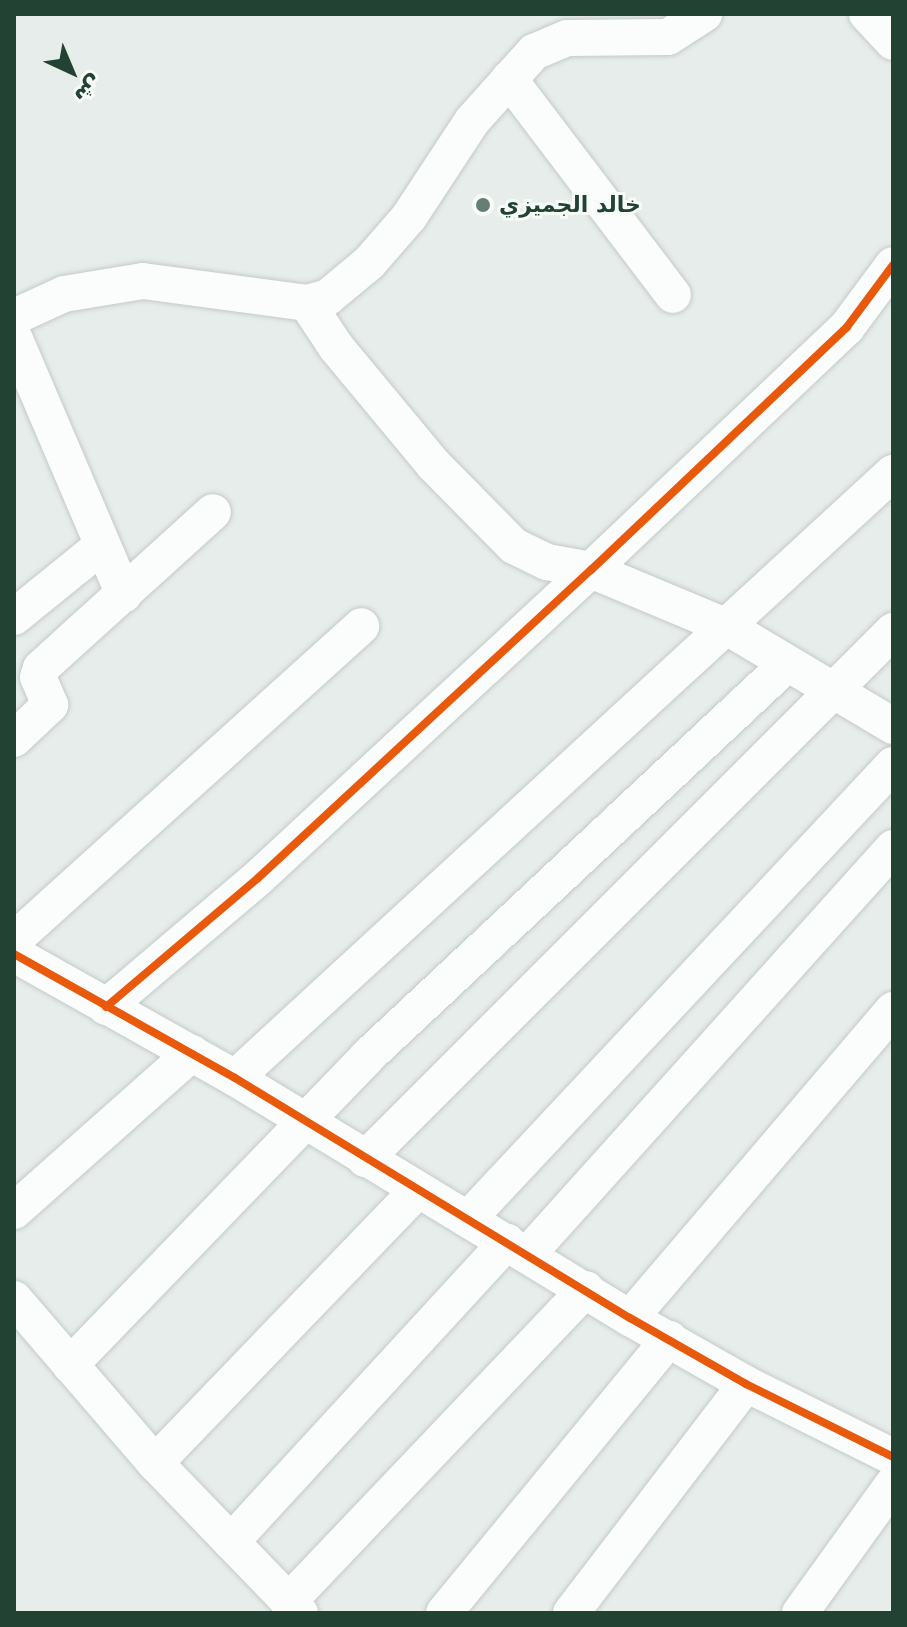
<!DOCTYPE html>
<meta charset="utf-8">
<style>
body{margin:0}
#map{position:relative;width:907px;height:1627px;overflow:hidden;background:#e7edea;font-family:"DejaVu Sans","Noto Sans Arabic",sans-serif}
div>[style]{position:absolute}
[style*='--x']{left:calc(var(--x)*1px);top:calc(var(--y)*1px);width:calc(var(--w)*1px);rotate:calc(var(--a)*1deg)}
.roads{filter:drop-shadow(0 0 2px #c4cac7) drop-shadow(0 0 2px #c4cac7)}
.minor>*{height:36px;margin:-18px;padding:0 18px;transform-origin:18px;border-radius:18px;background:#fbfcfc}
.cycleway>*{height:8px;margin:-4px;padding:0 4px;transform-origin:4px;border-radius:4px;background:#e8590c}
.dots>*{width:22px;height:22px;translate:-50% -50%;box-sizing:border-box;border:4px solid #f6fbf8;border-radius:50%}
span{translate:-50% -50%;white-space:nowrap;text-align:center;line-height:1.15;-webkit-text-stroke:6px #f6fbf8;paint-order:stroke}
.poi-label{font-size:22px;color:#224334;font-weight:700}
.left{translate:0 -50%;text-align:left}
.frame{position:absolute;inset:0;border:16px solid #224334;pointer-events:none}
.north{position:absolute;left:32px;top:32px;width:80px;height:80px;-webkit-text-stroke:6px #f6fbf8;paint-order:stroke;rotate:136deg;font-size:22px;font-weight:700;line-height:32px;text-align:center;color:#224334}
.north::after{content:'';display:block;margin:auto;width:28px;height:36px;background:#224334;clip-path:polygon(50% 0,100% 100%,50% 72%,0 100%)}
</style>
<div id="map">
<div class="roads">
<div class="minor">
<div style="--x:867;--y:14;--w:38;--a:47"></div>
<div style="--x:509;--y:79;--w:271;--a:52.8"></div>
<div style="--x:307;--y:303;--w:53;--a:56.6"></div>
<div style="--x:336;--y:347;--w:152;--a:50.3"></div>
<div style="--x:433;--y:464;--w:115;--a:45.4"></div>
<div style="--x:514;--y:546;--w:37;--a:26"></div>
<div style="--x:547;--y:562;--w:45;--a:10.3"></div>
<div style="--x:591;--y:570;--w:147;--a:22.7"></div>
<div style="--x:727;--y:627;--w:193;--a:30.8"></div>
<div style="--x:14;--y:317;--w:55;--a:-24.7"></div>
<div style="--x:64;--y:294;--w:80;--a:-9.3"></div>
<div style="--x:143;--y:281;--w:165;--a:7.6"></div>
<div style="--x:307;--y:303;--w:22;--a:-16"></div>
<div style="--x:328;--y:297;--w:53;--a:-39.7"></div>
<div style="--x:369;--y:263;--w:61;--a:-49"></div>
<div style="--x:409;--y:217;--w:115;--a:-56.7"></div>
<div style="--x:472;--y:121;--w:93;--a:-48.1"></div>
<div style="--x:534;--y:52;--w:36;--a:-23"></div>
<div style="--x:567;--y:38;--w:101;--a:-0.6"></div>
<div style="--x:668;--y:37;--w:43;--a:-32.6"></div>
<div style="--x:14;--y:337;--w:280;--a:66.9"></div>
<div style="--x:14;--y:617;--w:114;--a:-39"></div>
<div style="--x:14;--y:739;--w:50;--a:-43.4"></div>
<div style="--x:50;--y:705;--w:30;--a:-113"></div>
<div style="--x:38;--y:677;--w:9;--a:-72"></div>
<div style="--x:41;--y:668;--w:232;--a:-42.2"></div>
<div style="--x:14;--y:940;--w:468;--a:-42.1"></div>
<div style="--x:14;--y:954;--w:253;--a:29.3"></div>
<div style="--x:235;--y:1078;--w:462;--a:31.3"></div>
<div style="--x:630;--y:1318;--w:133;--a:29.6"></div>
<div style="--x:746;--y:1384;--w:164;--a:26.4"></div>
<div style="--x:106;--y:1007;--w:199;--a:-40.3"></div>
<div style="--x:258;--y:878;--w:454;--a:-42.8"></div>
<div style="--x:591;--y:570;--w:353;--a:-43.5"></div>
<div style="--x:847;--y:327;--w:77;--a:-53.4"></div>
<div style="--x:235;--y:1078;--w:894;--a:-42.6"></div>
<div style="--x:365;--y:1159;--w:747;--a:-45"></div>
<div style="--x:14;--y:1211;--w:238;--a:-41.6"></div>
<div style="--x:468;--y:1219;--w:622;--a:-46.89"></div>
<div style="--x:528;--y:1254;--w:546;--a:-48.04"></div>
<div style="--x:14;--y:1299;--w:216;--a:49.3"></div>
<div style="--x:155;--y:1463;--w:209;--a:46"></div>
<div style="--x:630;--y:1318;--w:405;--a:-49.5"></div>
<div style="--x:70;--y:1365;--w:428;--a:-46"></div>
<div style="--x:367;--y:1057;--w:575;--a:-43.1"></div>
<div style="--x:155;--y:1463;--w:379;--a:-46.1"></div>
<div style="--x:231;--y:1542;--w:408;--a:-47.4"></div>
<div style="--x:288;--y:1602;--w:432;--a:-46.4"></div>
<div style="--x:444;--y:1613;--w:355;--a:-50.6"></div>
<div style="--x:571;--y:1613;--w:288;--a:-52.6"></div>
<div style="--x:800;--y:1613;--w:159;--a:-54.2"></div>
</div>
</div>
<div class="cycleway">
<div style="--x:14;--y:954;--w:253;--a:29.3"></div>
<div style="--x:235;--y:1078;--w:462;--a:31.3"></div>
<div style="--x:630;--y:1318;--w:133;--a:29.6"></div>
<div style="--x:746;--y:1384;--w:164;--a:26.4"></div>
<div style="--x:106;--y:1007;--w:199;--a:-40.3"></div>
<div style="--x:258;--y:878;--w:454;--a:-42.8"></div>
<div style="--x:591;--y:570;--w:353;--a:-43.5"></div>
<div style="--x:847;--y:327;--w:77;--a:-53.4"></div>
</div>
<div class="dots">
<div style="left:483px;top:205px;background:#677e74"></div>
</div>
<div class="poi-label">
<span class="left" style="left:499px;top:205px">خالد الجميزي</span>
</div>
<div class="frame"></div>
<div class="north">ش</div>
</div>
